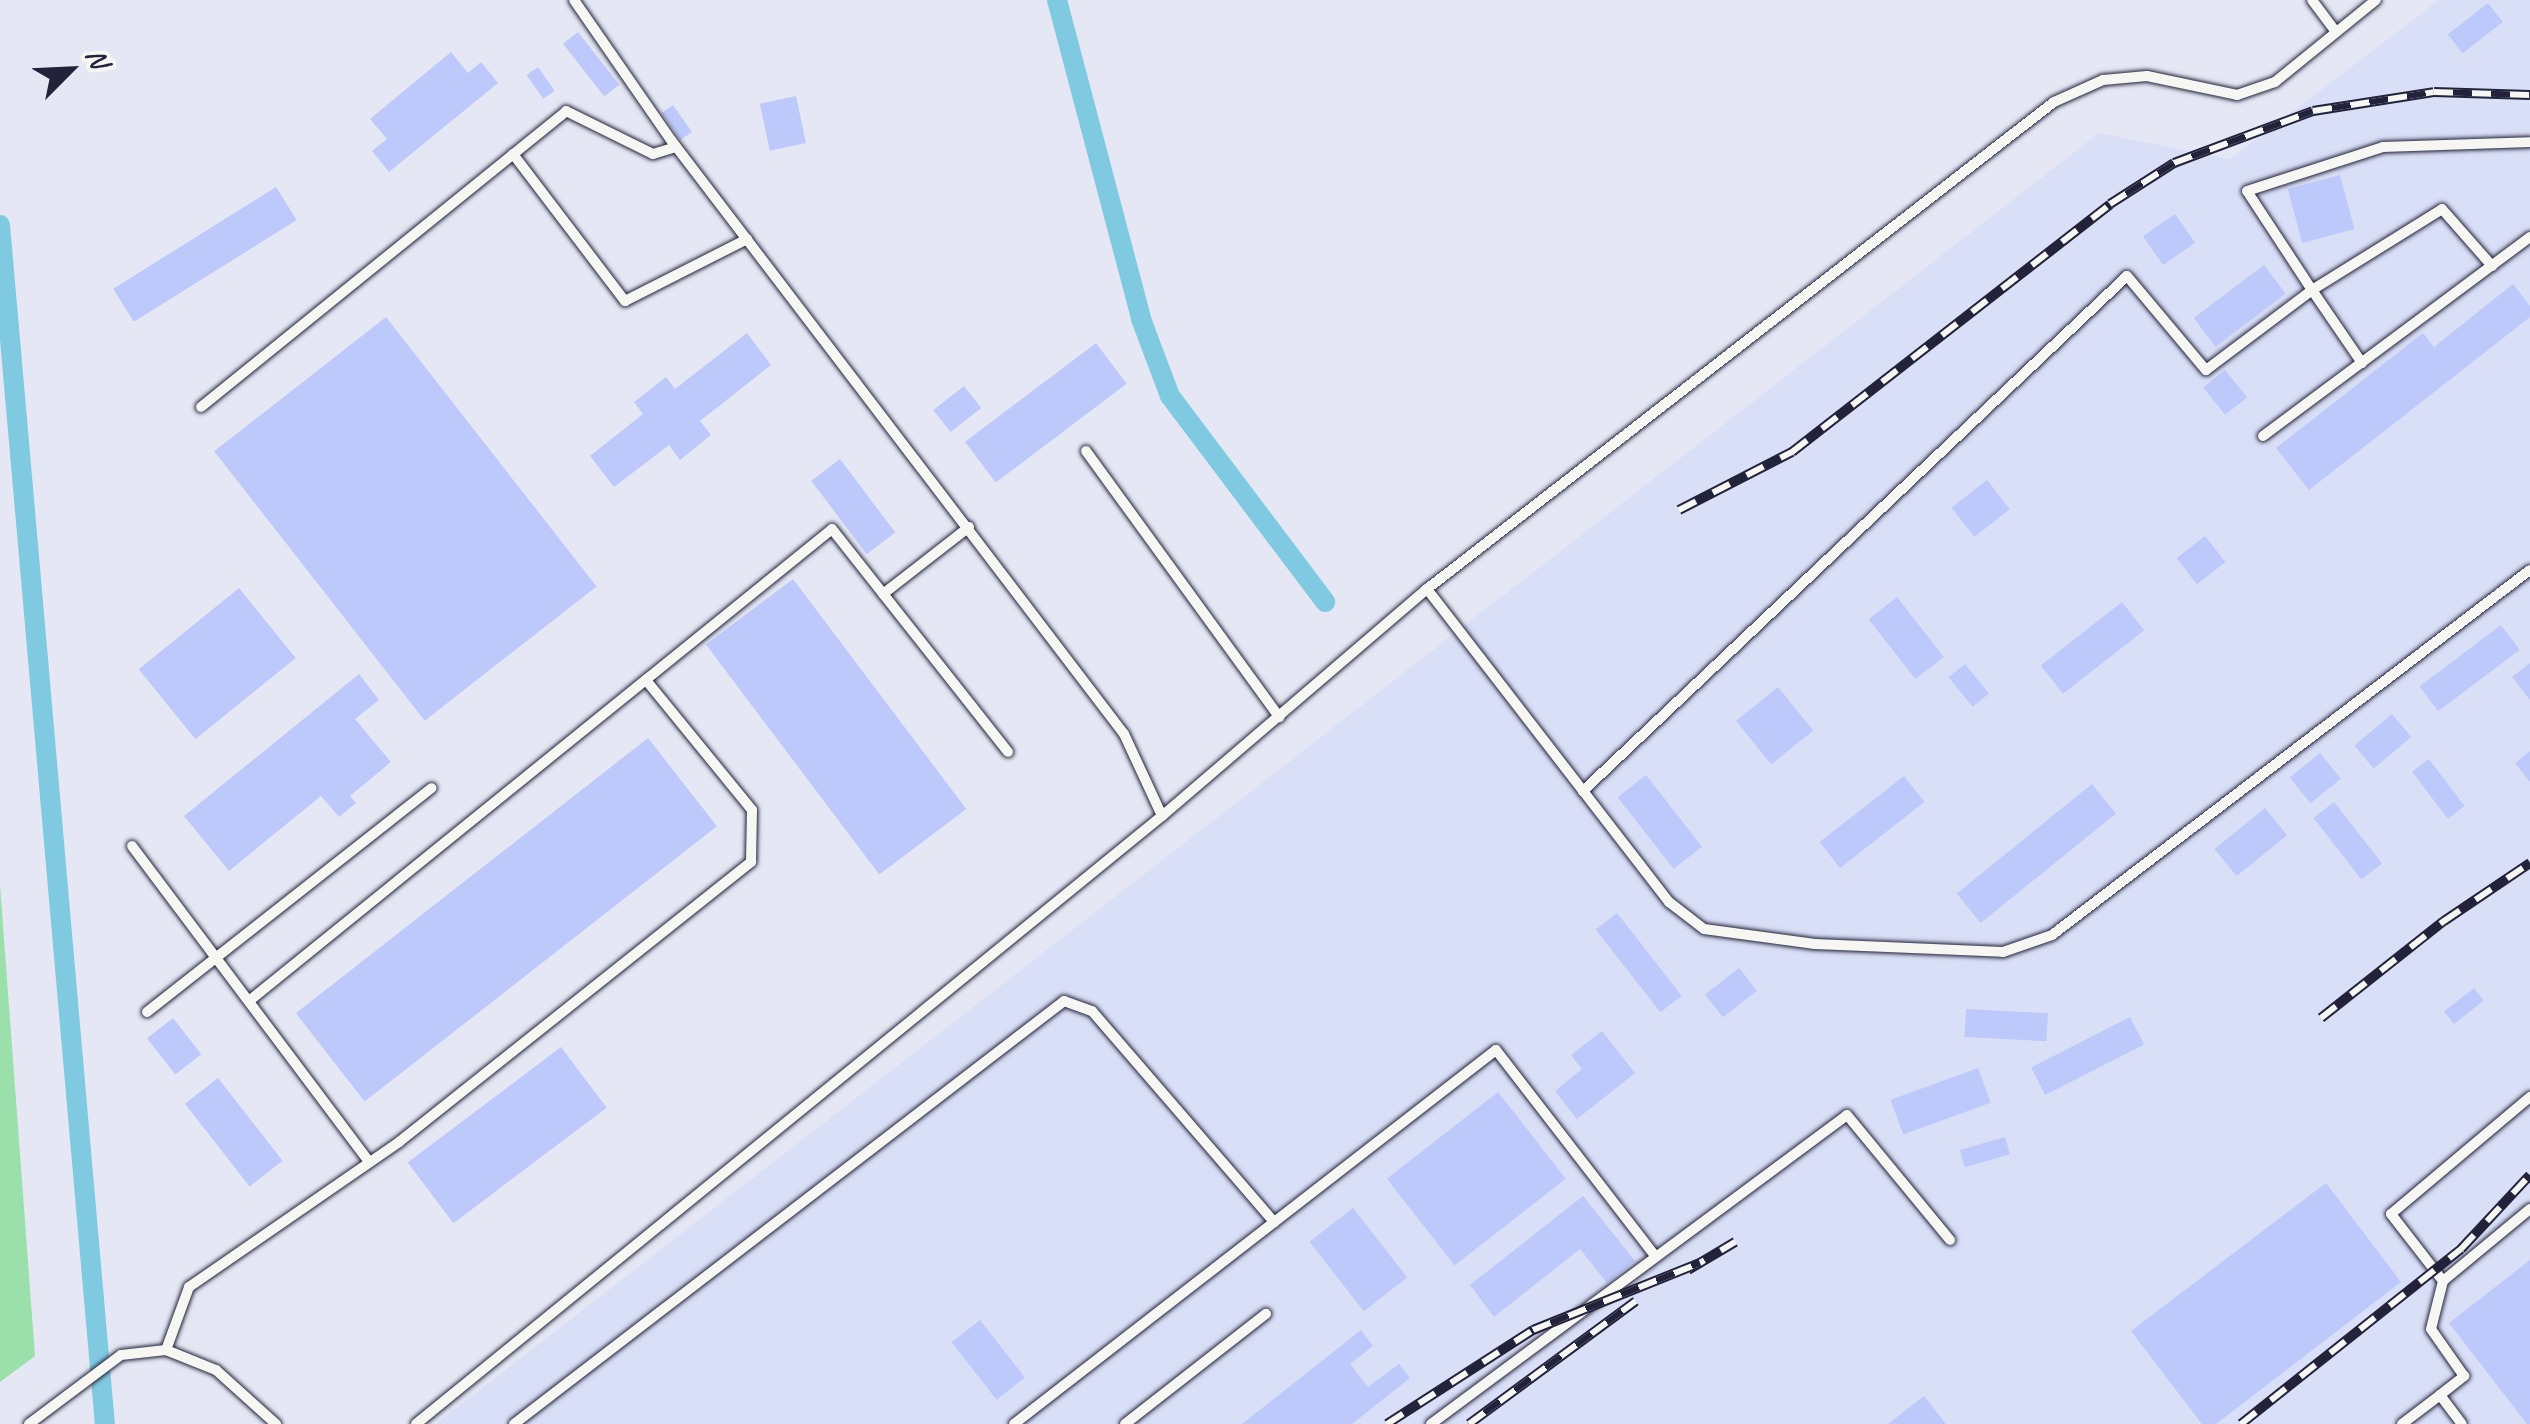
<!DOCTYPE html>
<style>
body{margin:0}
#map{position:relative;width:2530px;height:1424px;overflow:hidden;background:#e5e8f4;font-family:Caveat,sans-serif}
div>[style]{position:absolute}
[style*='--x']{left:calc(var(--x)*1px);top:calc(var(--y)*1px);width:calc(var(--w)*1px);rotate:calc(var(--a)*1deg)}
.built>*{inset:0;background:#d9dff6}
.green>*{inset:0;background:#9be0ab}
.canal>*{height:20px;margin:-10px;padding:0 10px;transform-origin:10px;border-radius:10px;background:#80cae1}
.building>*{inset:0;background:#bcc9fa;transform-origin:0 0}
.roads{filter:drop-shadow(0 0 2px #22223b) drop-shadow(0 0 2px #22223b)}
.service>*{height:10px;margin:-5px;padding:0 5px;transform-origin:5px;border-radius:5px;background:#f6f6f2}
.rail>*{height:10px;margin-top:-5px;transform-origin:0;background:repeating-linear-gradient(90deg,#f6f6f2 0 19px,#22223b 0 38px);box-sizing:border-box;border-block:2px solid #22223b}
span{translate:-50% -50%;white-space:nowrap;text-align:center;line-height:1.15;-webkit-text-stroke:10px #f6f6f2;paint-order:stroke}
.north{position:absolute;left:20px;top:20px;width:100px;height:100px;-webkit-text-stroke:8px #f6f6f2;paint-order:stroke;rotate:66deg;font-size:28px;font-weight:700;line-height:40px;text-align:center;color:#22223b}
.north::after{content:'';display:block;margin:auto;width:35px;height:45px;background:#22223b;clip-path:polygon(50% 0,100% 100%,50% 72%,0 100%)}
</style>
<div id="map">
<div class="built">
<div style="clip-path:polygon(2439px 0,2530px 0,2530px 1424px,436px 1424px,2099px 133px,2230px 159px)"></div>
</div>
<div class="green">
<div style="clip-path:polygon(0 885px,35px 1356px,0 1382px)"></div>
</div>
<div class="canal">
<div style="--x:1057;--y:0;--w:330;--a:75.2"></div>
<div style="--x:1141;--y:319;--w:82;--a:69.4"></div>
<div style="--x:1170;--y:396;--w:258;--a:53"></div>
<div style="--x:0;--y:225;--w:1204;--a:85"></div>
</div>
<div class="building">
<div style="left:2488px;top:3px;width:24px;height:51px;rotate:52deg"></div>
<div style="left:578px;top:32px;width:67px;height:19px;rotate:52deg"></div>
<div style="clip-path:polygon(451px 52px,468px 73px,481px 62px,498px 83px,389px 172px,372px 151px,387px 139px,370px 119px)"></div>
<div style="left:538px;top:67px;width:29px;height:14px;rotate:55deg"></div>
<div style="left:796px;top:96px;width:48px;height:37px;rotate:78deg"></div>
<div style="left:673px;top:105px;width:33px;height:14px;rotate:55deg"></div>
<div style="left:2340px;top:175px;width:56px;height:54px;rotate:75deg"></div>
<div style="left:276px;top:187px;width:39px;height:192px;rotate:58deg"></div>
<div style="left:2175px;top:214px;width:35px;height:39px;rotate:55deg"></div>
<div style="left:2264px;top:265px;width:36px;height:88px;rotate:53deg"></div>
<div style="clip-path:polygon(2513px 284px,2530px 306px,2530px 317px,2309px 490px,2276px 448px,2423px 333px,2434px 347px)"></div>
<div style="left:386px;top:317px;width:342px;height:218px;rotate:52deg"></div>
<div style="clip-path:polygon(747px 333px,771px 365px,700px 421px,711px 435px,680px 460px,669px 445px,614px 487px,590px 456px,643px 414px,634px 402px,666px 377px,675px 389px)"></div>
<div style="left:1096px;top:343px;width:51px;height:164px;rotate:53deg"></div>
<div style="left:2225px;top:370px;width:35px;height:28px;rotate:51deg"></div>
<div style="left:964px;top:386px;width:28px;height:39px;rotate:52deg"></div>
<div style="left:840px;top:459px;width:92px;height:36px;rotate:53deg"></div>
<div style="left:1987px;top:480px;width:37px;height:45px;rotate:52deg"></div>
<div style="left:2205px;top:536px;width:33px;height:36px;rotate:52deg"></div>
<div style="left:793px;top:579px;width:288px;height:109px;rotate:53deg"></div>
<div style="left:239px;top:588px;width:90px;height:129px;rotate:51deg"></div>
<div style="left:1897px;top:597px;width:76px;height:36px;rotate:52deg"></div>
<div style="left:2122px;top:602px;width:36px;height:103px;rotate:52deg"></div>
<div style="left:2501px;top:625px;width:31px;height:102px;rotate:53deg"></div>
<div style="clip-path:polygon(2530px 663px,2530px 700px,2512px 677px)"></div>
<div style="left:1965px;top:664px;width:38px;height:21px;rotate:51deg"></div>
<div style="clip-path:polygon(359px 674px,379px 700px,355px 719px,391px 762px,350px 796px,356px 803px,339px 817px,321px 796px,229px 871px,184px 816px)"></div>
<div style="left:1778px;top:687px;width:56px;height:54px;rotate:51deg"></div>
<div style="left:2392px;top:714px;width:30px;height:49px;rotate:50deg"></div>
<div style="left:648px;top:738px;width:112px;height:447px;rotate:52deg"></div>
<div style="clip-path:polygon(2530px 751px,2530px 782px,2515px 763px)"></div>
<div style="left:2320px;top:753px;width:33px;height:39px;rotate:51deg"></div>
<div style="left:2429px;top:759px;width:59px;height:21px;rotate:53deg"></div>
<div style="left:1646px;top:775px;width:91px;height:36px;rotate:52deg"></div>
<div style="left:1904px;top:776px;width:33px;height:107px;rotate:52deg"></div>
<div style="left:2092px;top:784px;width:38px;height:174px;rotate:51deg"></div>
<div style="left:2334px;top:802px;width:78px;height:26px;rotate:52deg"></div>
<div style="left:2265px;top:808px;width:35px;height:65px;rotate:51deg"></div>
<div style="left:1617px;top:913px;width:105px;height:27px;rotate:52deg"></div>
<div style="left:1739px;top:968px;width:29px;height:43px;rotate:52deg"></div>
<div style="left:2474px;top:988px;width:16px;height:38px;rotate:52deg"></div>
<div style="left:1966px;top:1009px;width:82px;height:28px;rotate:3deg"></div>
<div style="left:2130px;top:1017px;width:31px;height:111px;rotate:63deg"></div>
<div style="left:173px;top:1018px;width:46px;height:33px;rotate:52deg"></div>
<div style="clip-path:polygon(1602px 1031px,1635px 1073px,1577px 1119px,1555px 1091px,1582px 1069px,1571px 1055px)"></div>
<div style="left:561px;top:1047px;width:76px;height:192px;rotate:53deg"></div>
<div style="left:1978px;top:1068px;width:37px;height:93px;rotate:70deg"></div>
<div style="left:218px;top:1078px;width:105px;height:42px;rotate:52deg"></div>
<div style="left:1498px;top:1092px;width:110px;height:141px;rotate:52deg"></div>
<div style="left:2005px;top:1137px;width:18px;height:47px;rotate:74deg"></div>
<div style="clip-path:polygon(2326px 1183px,2401px 1282px,2216px 1424px,2202px 1424px,2131px 1331px)"></div>
<div style="clip-path:polygon(1583px 1196px,1635px 1261px,1607px 1283px,1580px 1249px,1494px 1317px,1470px 1285px)"></div>
<div style="left:1353px;top:1208px;width:88px;height:55px;rotate:52deg"></div>
<div style="clip-path:polygon(2530px 1260px,2530px 1424px,2527px 1424px,2449px 1323px)"></div>
<div style="left:980px;top:1320px;width:73px;height:36px;rotate:52deg"></div>
<div style="clip-path:polygon(1361px 1330px,1373px 1346px,1350px 1364px,1368px 1387px,1399px 1364px,1410px 1378px,1352px 1424px,1242px 1424px)"></div>
<div style="clip-path:polygon(1924px 1396px,1946px 1424px,1888px 1424px)"></div>
</div>
<div class="roads">
<div class="service">
<div style="--x:574;--y:0;--w:170;--a:55.3"></div>
<div style="--x:671;--y:140;--w:747;--a:52.67"></div>
<div style="--x:1124;--y:734;--w:90;--a:65.1"></div>
<div style="--x:2312;--y:0;--w:39;--a:53"></div>
<div style="--x:513;--y:154;--w:185;--a:52.7"></div>
<div style="--x:625;--y:301;--w:137;--a:-26.9"></div>
<div style="--x:2362;--y:363;--w:88;--a:-124.4"></div>
<div style="--x:2312;--y:290;--w:153;--a:-31.9"></div>
<div style="--x:2442;--y:209;--w:76;--a:48.7"></div>
<div style="--x:201;--y:407;--w:470;--a:-39"></div>
<div style="--x:566;--y:111;--w:97;--a:26.3"></div>
<div style="--x:653;--y:154;--w:24;--a:-17"></div>
<div style="--x:2263;--y:436;--w:333;--a:-36.7"></div>
<div style="--x:1086;--y:451;--w:329;--a:54"></div>
<div style="--x:1427;--y:589;--w:396;--a:52.3"></div>
<div style="--x:1669;--y:902;--w:44;--a:37.6"></div>
<div style="--x:1704;--y:929;--w:112;--a:7.7"></div>
<div style="--x:1815;--y:944;--w:188;--a:2.4"></div>
<div style="--x:2003;--y:952;--w:52;--a:-19.1"></div>
<div style="--x:2052;--y:935;--w:601;--a:-37.37"></div>
<div style="--x:883;--y:594;--w:109;--a:-37.9"></div>
<div style="--x:1583;--y:791;--w:749;--a:-43.43"></div>
<div style="--x:2127;--y:276;--w:123;--a:50"></div>
<div style="--x:2206;--y:370;--w:133;--a:-37"></div>
<div style="--x:2312;--y:290;--w:118;--a:-123.3"></div>
<div style="--x:2247;--y:191;--w:143;--a:-17.9"></div>
<div style="--x:2383;--y:147;--w:147;--a:-1.9"></div>
<div style="--x:132;--y:846;--w:395;--a:53.1"></div>
<div style="--x:249;--y:1001;--w:750;--a:-38.99"></div>
<div style="--x:832;--y:529;--w:284;--a:51.7"></div>
<div style="--x:147;--y:1012;--w:362;--a:-38.2"></div>
<div style="--x:2443;--y:1281;--w:85;--a:-127.8"></div>
<div style="--x:2391;--y:1214;--w:182;--a:-40.1"></div>
<div style="--x:166;--y:1350;--w:67;--a:-69.9"></div>
<div style="--x:189;--y:1287;--w:255;--a:-34.6"></div>
<div style="--x:399;--y:1142;--w:450;--a:-38.5"></div>
<div style="--x:751;--y:862;--w:52;--a:-88.9"></div>
<div style="--x:752;--y:810;--w:168;--a:-129.2"></div>
<div style="--x:2440;--y:1395;--w:31;--a:-38"></div>
<div style="--x:2464;--y:1376;--w:57;--a:-125.1"></div>
<div style="--x:2431;--y:1329;--w:49;--a:-76"></div>
<div style="--x:2443;--y:1281;--w:113;--a:-39.6"></div>
<div style="--x:29;--y:1424;--w:115;--a:-36.9"></div>
<div style="--x:121;--y:1355;--w:45;--a:-6.3"></div>
<div style="--x:166;--y:1350;--w:54;--a:21.8"></div>
<div style="--x:216;--y:1370;--w:81;--a:42"></div>
<div style="--x:416;--y:1424;--w:962;--a:-39.18"></div>
<div style="--x:1162;--y:816;--w:349;--a:-40.6"></div>
<div style="--x:1427;--y:589;--w:794;--a:-37.84"></div>
<div style="--x:2054;--y:102;--w:54;--a:-24.2"></div>
<div style="--x:2103;--y:80;--w:44;--a:-5.2"></div>
<div style="--x:2147;--y:76;--w:92;--a:11.9"></div>
<div style="--x:2237;--y:95;--w:40;--a:-18.9"></div>
<div style="--x:2275;--y:82;--w:130;--a:-39.1"></div>
<div style="--x:514;--y:1424;--w:694;--a:-37.56"></div>
<div style="--x:1064;--y:1001;--w:30;--a:20"></div>
<div style="--x:1092;--y:1011;--w:279;--a:49.2"></div>
<div style="--x:1014;--y:1424;--w:610;--a:-37.81"></div>
<div style="--x:1496;--y:1050;--w:260;--a:52.3"></div>
<div style="--x:1125;--y:1424;--w:179;--a:-38"></div>
<div style="--x:1431;--y:1424;--w:518;--a:-36.6"></div>
<div style="--x:1847;--y:1115;--w:162;--a:50.5"></div>
<div style="--x:2402;--y:1424;--w:48;--a:-37.3"></div>
<div style="--x:2440;--y:1395;--w:36;--a:53"></div>
</div>
</div>
<div class="rail">
<div style="--x:1679;--y:510;--w:127;--a:-27.2"></div>
<div style="--x:1792;--y:452;--w:403;--a:-37.9"></div>
<div style="--x:2110;--y:204;--w:76;--a:-32.6"></div>
<div style="--x:2174;--y:163;--w:148;--a:-20.5"></div>
<div style="--x:2313;--y:111;--w:122;--a:-8.9"></div>
<div style="--x:2434;--y:92;--w:96;--a:1.8"></div>
<div style="--x:2321;--y:1018;--w:157;--a:-38.3"></div>
<div style="--x:2444;--y:921;--w:104;--a:-34"></div>
<div style="--x:1688;--y:1270;--w:55;--a:-30.8"></div>
<div style="--x:1387;--y:1424;--w:174;--a:-32.8"></div>
<div style="--x:1533;--y:1330;--w:180;--a:-21.9"></div>
<div style="--x:1469;--y:1424;--w:207;--a:-36.4"></div>
<div style="--x:2241;--y:1424;--w:281;--a:-38.5"></div>
<div style="--x:2461;--y:1249;--w:101;--a:-47"></div>
</div>
<div class="north">N</div>
</div>
